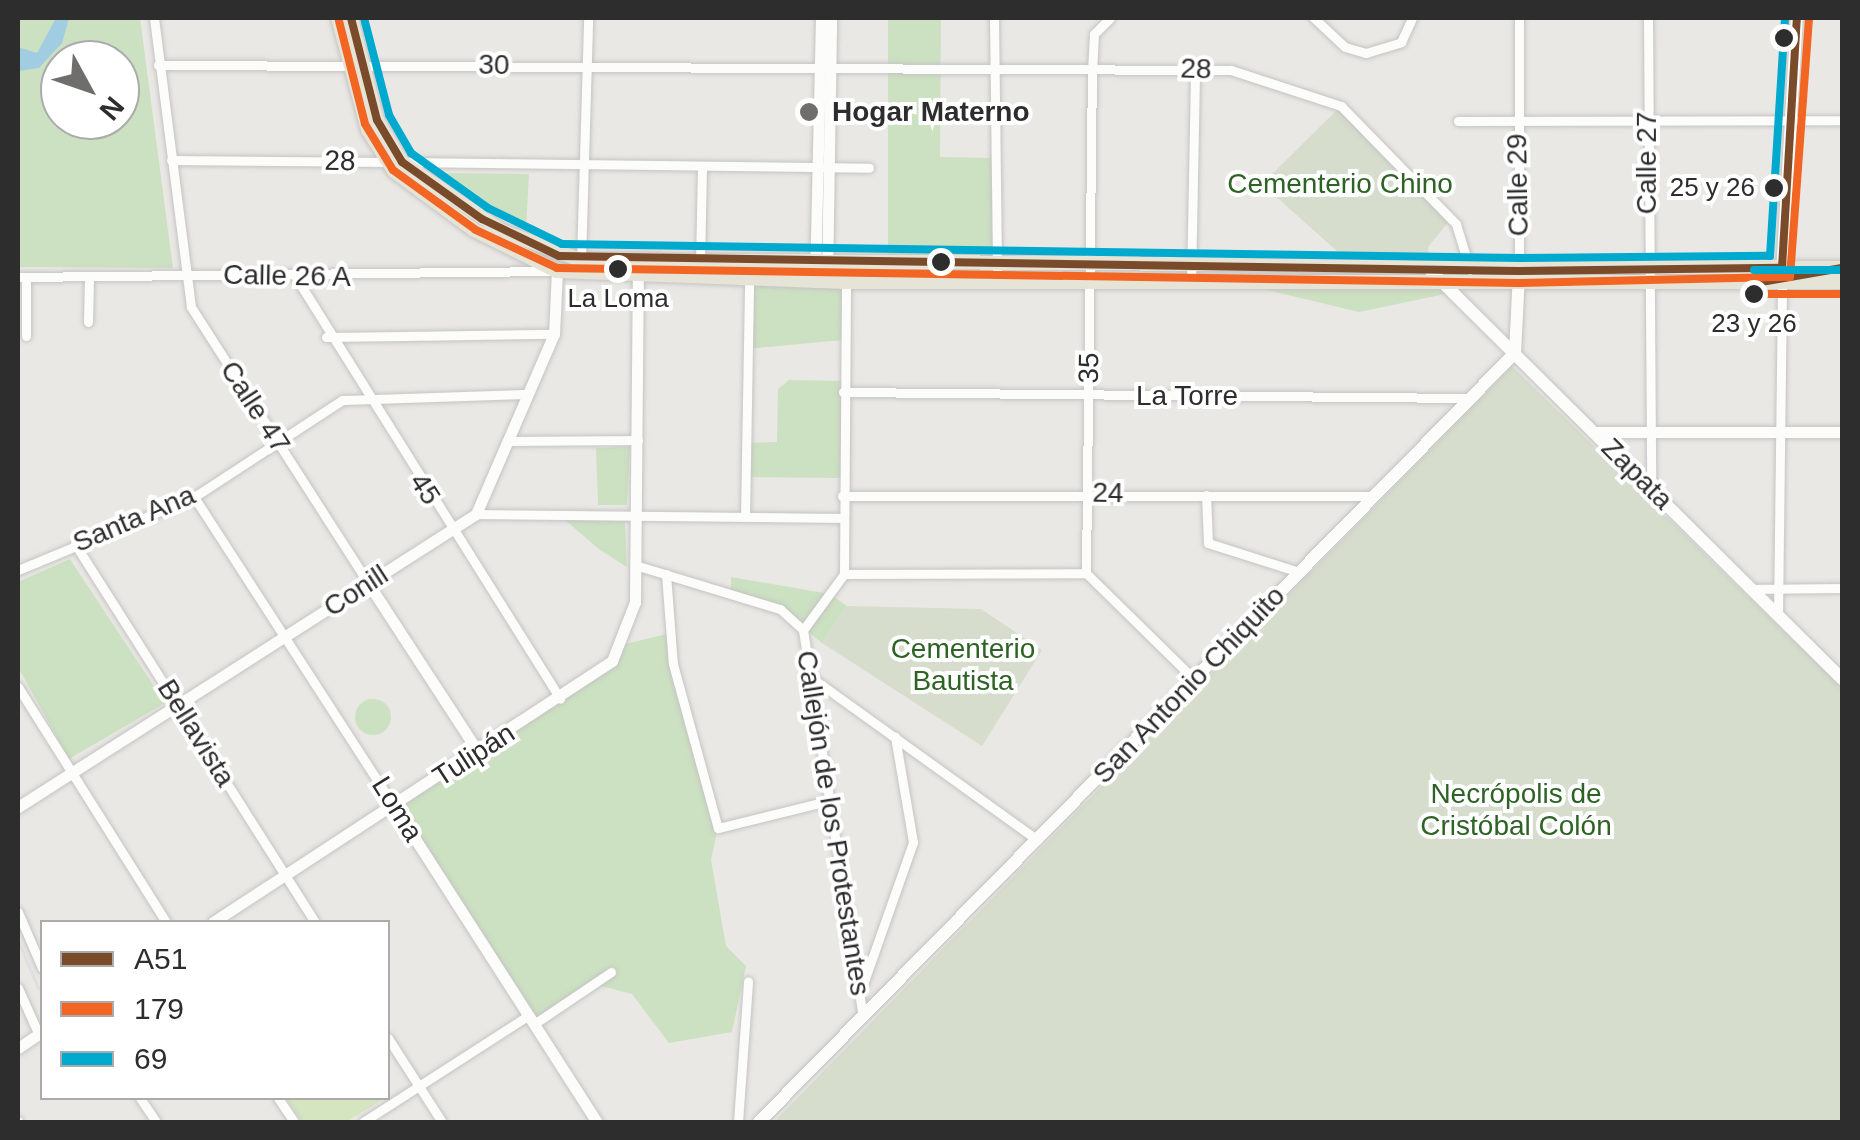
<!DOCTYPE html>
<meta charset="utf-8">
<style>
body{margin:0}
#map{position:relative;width:1860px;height:1140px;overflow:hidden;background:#eae8e4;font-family:Helvetica,sans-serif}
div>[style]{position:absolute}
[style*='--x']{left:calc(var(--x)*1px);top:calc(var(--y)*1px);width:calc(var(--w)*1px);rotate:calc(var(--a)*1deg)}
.green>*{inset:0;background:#cce1c1}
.round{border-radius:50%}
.cemetery>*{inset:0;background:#d6ddcd}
.pitch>*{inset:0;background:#d4e5c0}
.water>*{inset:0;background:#a1cde2}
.roads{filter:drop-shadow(0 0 2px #c4c4c4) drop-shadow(0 0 2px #c4c4c4)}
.minor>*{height:9px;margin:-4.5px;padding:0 4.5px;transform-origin:4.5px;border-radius:4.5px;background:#fcfcfb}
.tertiary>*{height:11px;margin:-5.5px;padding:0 5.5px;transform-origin:5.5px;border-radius:5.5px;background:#fcfcfb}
.secondary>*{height:12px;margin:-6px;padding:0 6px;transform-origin:6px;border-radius:6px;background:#fcfcfb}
.primary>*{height:14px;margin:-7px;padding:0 7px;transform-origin:7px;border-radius:7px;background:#e6e3d7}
.rail>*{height:2.5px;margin:-1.25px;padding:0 1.25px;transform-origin:1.25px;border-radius:1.25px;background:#dfdfe0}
.bus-1>*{height:8px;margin:-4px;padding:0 4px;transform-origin:4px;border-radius:4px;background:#7a4b2a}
.bus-2>*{height:8px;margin:-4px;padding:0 4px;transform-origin:4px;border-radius:4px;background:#f26522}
.bus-3>*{height:8px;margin:-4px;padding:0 4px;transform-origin:4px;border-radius:4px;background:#00a9ce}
.dots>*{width:28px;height:28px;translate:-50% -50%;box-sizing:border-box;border:5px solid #fff;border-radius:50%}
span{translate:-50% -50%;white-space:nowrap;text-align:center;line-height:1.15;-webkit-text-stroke:8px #fff;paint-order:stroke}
.bus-label{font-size:26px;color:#2d2d2d}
.right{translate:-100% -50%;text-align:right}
.street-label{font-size:28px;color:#2d2d2d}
.poi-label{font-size:28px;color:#2d2d2d;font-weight:700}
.left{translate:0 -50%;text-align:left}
.park-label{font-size:28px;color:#2d6324}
.frame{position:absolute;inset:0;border:20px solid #2d2d2d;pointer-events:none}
.legend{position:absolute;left:40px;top:920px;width:350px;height:180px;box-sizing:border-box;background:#fff;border:2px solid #ababab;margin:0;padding:12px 18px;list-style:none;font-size:30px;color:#2d2d2d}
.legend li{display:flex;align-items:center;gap:20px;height:50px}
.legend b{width:50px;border:2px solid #ababab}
.north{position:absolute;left:40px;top:40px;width:100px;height:100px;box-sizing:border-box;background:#fff;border:2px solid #ababab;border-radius:50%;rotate:130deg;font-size:28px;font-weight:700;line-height:40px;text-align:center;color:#2d2d2d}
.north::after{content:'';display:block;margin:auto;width:35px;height:45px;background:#6f6e6d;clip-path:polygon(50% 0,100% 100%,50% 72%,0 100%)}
</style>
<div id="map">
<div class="green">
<div style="clip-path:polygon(evenodd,18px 18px,140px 18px,173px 268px,18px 267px,18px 18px,60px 60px,120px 60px,120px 120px,60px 120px,60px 60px)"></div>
<div style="clip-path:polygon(888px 18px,941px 18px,940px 157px,995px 158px,995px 265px,888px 265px)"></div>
<div style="clip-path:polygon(432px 173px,529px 174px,526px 229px,500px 218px)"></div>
<div style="clip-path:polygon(749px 280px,845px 282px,843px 340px,747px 349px)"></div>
<div style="clip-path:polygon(1238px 283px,1446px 283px,1455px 292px,1359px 312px)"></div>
<div style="clip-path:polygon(789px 380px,843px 381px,842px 478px,746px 477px,746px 443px,777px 442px,778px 389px)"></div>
<div style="clip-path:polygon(630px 447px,627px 505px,598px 505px,596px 448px)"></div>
<div style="clip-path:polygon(564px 519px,625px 521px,627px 567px,600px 550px)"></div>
<div style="clip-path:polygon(70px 559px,165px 703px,69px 759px,18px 667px,18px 582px)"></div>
<div style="clip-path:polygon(731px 577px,830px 594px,847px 606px,822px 643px,780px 609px,731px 594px)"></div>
<div style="clip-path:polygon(671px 633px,718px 828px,711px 860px,726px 946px,746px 966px,732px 1032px,669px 1043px,632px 994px,597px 985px,534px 1024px,394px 806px,581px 686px,621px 645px)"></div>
<div class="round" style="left:355px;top:699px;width:36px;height:36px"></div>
</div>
<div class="cemetery">
<div style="clip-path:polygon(1341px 106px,1451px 219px,1428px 247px,1430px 270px,1357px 269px,1262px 184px)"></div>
<div style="clip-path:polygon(1512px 366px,1842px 688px,1842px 1122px,774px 1122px)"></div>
<div style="clip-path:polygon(847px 606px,981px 609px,1042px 650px,982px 746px,822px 643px)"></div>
</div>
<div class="pitch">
<div style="clip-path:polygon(286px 1098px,385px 1098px,346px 1122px,302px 1122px)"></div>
</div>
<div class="water">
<div style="clip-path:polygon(56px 18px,69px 18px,62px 43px,39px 68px,18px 71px,18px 47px,37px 53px)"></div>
</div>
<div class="roads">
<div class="minor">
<div style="--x:154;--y:18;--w:291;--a:82.7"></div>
<div style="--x:191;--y:307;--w:328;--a:57.3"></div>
<div style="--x:994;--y:18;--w:264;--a:89.3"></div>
<div style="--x:1110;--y:18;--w:23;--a:135"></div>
<div style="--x:1094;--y:34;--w:33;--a:93"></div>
<div style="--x:1092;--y:67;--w:506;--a:90.68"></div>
<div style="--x:1086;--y:573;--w:151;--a:44.5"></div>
<div style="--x:1314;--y:18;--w:42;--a:43.1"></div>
<div style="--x:1345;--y:47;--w:22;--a:16"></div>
<div style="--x:1366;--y:53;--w:37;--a:-17"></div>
<div style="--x:1401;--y:42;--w:26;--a:-65"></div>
<div style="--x:1648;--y:18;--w:471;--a:89.6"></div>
<div style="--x:158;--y:65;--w:1073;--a:0.27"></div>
<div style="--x:1231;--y:70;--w:116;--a:18.1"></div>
<div style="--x:1341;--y:106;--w:165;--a:45.7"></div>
<div style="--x:1456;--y:224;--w:48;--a:73.1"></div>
<div style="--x:1458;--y:121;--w:384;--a:-0.1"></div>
<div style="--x:171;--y:160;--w:217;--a:0.5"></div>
<div style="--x:404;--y:162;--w:465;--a:0.7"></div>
<div style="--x:581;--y:260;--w:242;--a:-88.3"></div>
<div style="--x:700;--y:263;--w:97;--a:-88.8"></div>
<div style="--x:1519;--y:270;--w:252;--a:-90"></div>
<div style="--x:295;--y:276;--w:499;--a:57.9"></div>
<div style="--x:18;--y:277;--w:536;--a:-0.64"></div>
<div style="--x:26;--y:277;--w:59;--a:90"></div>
<div style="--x:1191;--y:283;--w:215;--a:-88.9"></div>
<div style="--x:88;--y:322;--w:45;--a:-88.7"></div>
<div style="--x:326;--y:337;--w:228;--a:-0.8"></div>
<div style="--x:843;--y:392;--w:628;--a:0.55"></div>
<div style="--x:508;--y:441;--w:130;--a:-0.4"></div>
<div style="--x:1206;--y:495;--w:48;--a:87.6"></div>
<div style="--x:1208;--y:543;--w:96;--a:17.7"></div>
<div style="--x:842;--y:496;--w:532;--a:0"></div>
<div style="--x:194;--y:497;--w:368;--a:57.1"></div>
<div style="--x:476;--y:514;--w:367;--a:0.6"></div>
<div style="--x:745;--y:517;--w:237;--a:-89"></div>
<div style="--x:75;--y:544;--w:448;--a:57.6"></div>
<div style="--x:635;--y:565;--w:152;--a:16.9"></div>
<div style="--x:780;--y:609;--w:31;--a:42"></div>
<div style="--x:18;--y:570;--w:191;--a:-22.5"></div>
<div style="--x:194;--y:497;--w:177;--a:-33.2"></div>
<div style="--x:342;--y:400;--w:185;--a:-1.9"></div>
<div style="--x:666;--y:574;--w:90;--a:85.6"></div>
<div style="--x:673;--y:664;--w:170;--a:74.7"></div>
<div style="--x:718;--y:828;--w:113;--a:-13.8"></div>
<div style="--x:844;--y:574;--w:242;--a:-0.2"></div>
<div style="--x:1751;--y:589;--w:91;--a:-0.6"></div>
<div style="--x:1778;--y:615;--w:333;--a:-89.3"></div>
<div style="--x:803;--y:630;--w:392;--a:81.2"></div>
<div style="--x:803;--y:630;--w:69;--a:-53.8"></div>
<div style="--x:844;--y:574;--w:307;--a:-89.6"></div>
<div style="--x:805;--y:673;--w:286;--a:35.7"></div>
<div style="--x:18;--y:687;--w:278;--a:57.8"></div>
<div style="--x:18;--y:912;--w:61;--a:66.8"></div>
<div style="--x:18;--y:988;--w:51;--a:65.9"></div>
<div style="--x:861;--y:990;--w:157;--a:-70.6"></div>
<div style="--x:913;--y:842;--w:107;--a:-99.7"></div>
<div style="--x:534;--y:1024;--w:93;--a:-34"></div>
<div style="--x:388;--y:1038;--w:100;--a:57.3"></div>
<div style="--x:140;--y:1098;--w:29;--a:56"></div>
<div style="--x:278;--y:1098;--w:29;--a:56"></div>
<div style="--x:18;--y:1121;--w:1;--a:90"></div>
<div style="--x:363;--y:1122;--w:197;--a:-32.8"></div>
<div style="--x:738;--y:1122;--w:141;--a:-85.9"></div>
</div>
<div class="tertiary">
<div style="--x:815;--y:282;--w:264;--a:-88.7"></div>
<div style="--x:827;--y:282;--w:264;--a:-89.1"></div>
<div style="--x:1595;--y:432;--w:247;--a:0"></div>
<div style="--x:368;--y:583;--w:202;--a:56.9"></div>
<div style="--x:394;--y:806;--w:376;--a:57.3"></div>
<div style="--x:18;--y:807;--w:544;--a:-32.61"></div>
<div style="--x:476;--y:514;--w:196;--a:-66.6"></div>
<div style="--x:554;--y:334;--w:63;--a:-87.3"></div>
<div style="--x:213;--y:922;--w:477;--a:-33.2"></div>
<div style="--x:612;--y:661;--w:63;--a:-68.7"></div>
<div style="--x:635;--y:602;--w:334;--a:-89.5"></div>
<div style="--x:18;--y:1048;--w:29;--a:-34"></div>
</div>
<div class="secondary">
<div style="--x:1430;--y:270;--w:581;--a:44.79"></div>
<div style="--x:1782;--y:275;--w:257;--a:-86.7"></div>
<div style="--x:1515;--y:353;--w:79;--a:-87.1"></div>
<div style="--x:759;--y:1122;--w:1078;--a:-45.49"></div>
</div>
<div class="primary">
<div style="--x:338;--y:18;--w:116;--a:75"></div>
<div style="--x:368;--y:130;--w:49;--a:57.6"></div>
<div style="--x:394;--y:171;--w:99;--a:36.4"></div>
<div style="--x:474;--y:230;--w:93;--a:26.3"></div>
<div style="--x:557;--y:271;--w:288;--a:2.2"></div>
<div style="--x:845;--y:282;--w:997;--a:0"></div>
<div style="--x:351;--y:18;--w:105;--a:75.7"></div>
<div style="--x:377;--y:120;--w:49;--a:59.2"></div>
<div style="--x:402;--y:162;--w:121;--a:34.6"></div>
<div style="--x:502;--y:231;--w:84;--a:20.2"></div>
<div style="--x:581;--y:260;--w:1261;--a:0.36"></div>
</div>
</div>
<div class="rail">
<div style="--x:18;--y:940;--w:53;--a:66.8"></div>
</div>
<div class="bus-1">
<div style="--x:351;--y:18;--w:105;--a:75.7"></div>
<div style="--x:377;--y:120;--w:49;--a:59.2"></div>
<div style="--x:402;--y:162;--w:98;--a:35.5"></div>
<div style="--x:482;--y:219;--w:85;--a:25.7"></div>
<div style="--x:559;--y:256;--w:960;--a:0.9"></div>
<div style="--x:1519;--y:271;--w:263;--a:-0.7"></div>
<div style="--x:1782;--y:268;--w:250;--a:-86.6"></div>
<div style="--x:1761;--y:282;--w:82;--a:-9.8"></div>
</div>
<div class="bus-2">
<div style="--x:339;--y:21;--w:106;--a:75.8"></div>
<div style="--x:365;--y:124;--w:54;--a:58.7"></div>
<div style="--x:393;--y:170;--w:102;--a:35.9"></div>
<div style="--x:476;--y:230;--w:89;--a:25.1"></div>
<div style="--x:557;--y:268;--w:962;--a:0.89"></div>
<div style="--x:1519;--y:283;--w:271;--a:-1.3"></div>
<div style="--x:1790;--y:277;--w:259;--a:-85.8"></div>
<div style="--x:1754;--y:294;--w:88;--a:0"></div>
</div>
<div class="bus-3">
<div style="--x:364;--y:18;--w:100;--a:75.5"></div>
<div style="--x:389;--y:115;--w:44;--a:59.9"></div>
<div style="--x:411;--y:153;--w:95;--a:35.5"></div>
<div style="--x:488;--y:208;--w:82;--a:25.9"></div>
<div style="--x:562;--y:244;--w:957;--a:0.84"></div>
<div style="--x:1519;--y:258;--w:251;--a:-0.5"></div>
<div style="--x:1770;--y:256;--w:238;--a:-86.4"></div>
<div style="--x:1754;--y:270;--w:88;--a:0"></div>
</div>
<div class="dots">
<div style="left:1784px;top:38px;background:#2d2d2d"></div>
<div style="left:809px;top:112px;background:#6f6e6d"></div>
<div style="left:1774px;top:188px;background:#2d2d2d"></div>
<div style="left:941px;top:262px;background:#2d2d2d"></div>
<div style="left:618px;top:269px;background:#2d2d2d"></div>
<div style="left:1754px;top:294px;background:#2d2d2d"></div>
</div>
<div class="bus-label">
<span class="right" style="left:1755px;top:188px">25 y 26</span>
<span style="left:618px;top:299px">La Loma</span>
<span style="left:1754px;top:324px">23 y 26</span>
</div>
<div class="street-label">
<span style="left:494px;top:65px;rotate:1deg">30</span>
<span style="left:1196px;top:69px;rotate:2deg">28</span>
<span style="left:340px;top:161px;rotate:1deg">28</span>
<span style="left:1647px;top:163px;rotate:-90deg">Calle 27</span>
<span style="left:1518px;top:185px;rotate:-91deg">Calle 29</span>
<span style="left:287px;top:276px;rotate:1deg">Calle 26 A</span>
<span style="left:1089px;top:368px;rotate:-89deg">35</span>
<span style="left:1187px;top:396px">La Torre</span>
<span style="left:255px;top:407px;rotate:57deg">Calle 47</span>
<span style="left:1637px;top:474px;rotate:45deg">Zapata</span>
<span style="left:425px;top:489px;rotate:57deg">45</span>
<span style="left:1108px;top:493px;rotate:1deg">24</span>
<span style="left:134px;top:519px;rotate:-23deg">Santa Ana</span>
<span style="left:356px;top:591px;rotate:-33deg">Conill</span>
<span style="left:1189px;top:685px;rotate:-46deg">San Antonio Chiquito</span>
<span style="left:196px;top:733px;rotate:58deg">Bellavista</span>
<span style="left:474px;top:755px;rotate:-33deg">Tulipán</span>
<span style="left:397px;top:809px;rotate:58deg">Loma</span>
<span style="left:833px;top:823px;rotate:81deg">Callejón de los Protestantes</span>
</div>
<div class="poi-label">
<span class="left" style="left:832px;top:112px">Hogar Materno</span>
</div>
<div class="park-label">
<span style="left:1340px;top:184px">Cementerio Chino</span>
<span style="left:963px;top:665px">Cementerio<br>Bautista</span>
<span style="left:1516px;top:810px">Necrópolis de<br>Cristóbal Colón</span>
</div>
<div class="frame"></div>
<ul class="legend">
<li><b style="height:12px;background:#7a4b2a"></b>A51</li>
<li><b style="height:12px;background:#f26522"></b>179</li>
<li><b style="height:12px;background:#00a9ce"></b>69</li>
</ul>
<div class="north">N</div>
</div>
